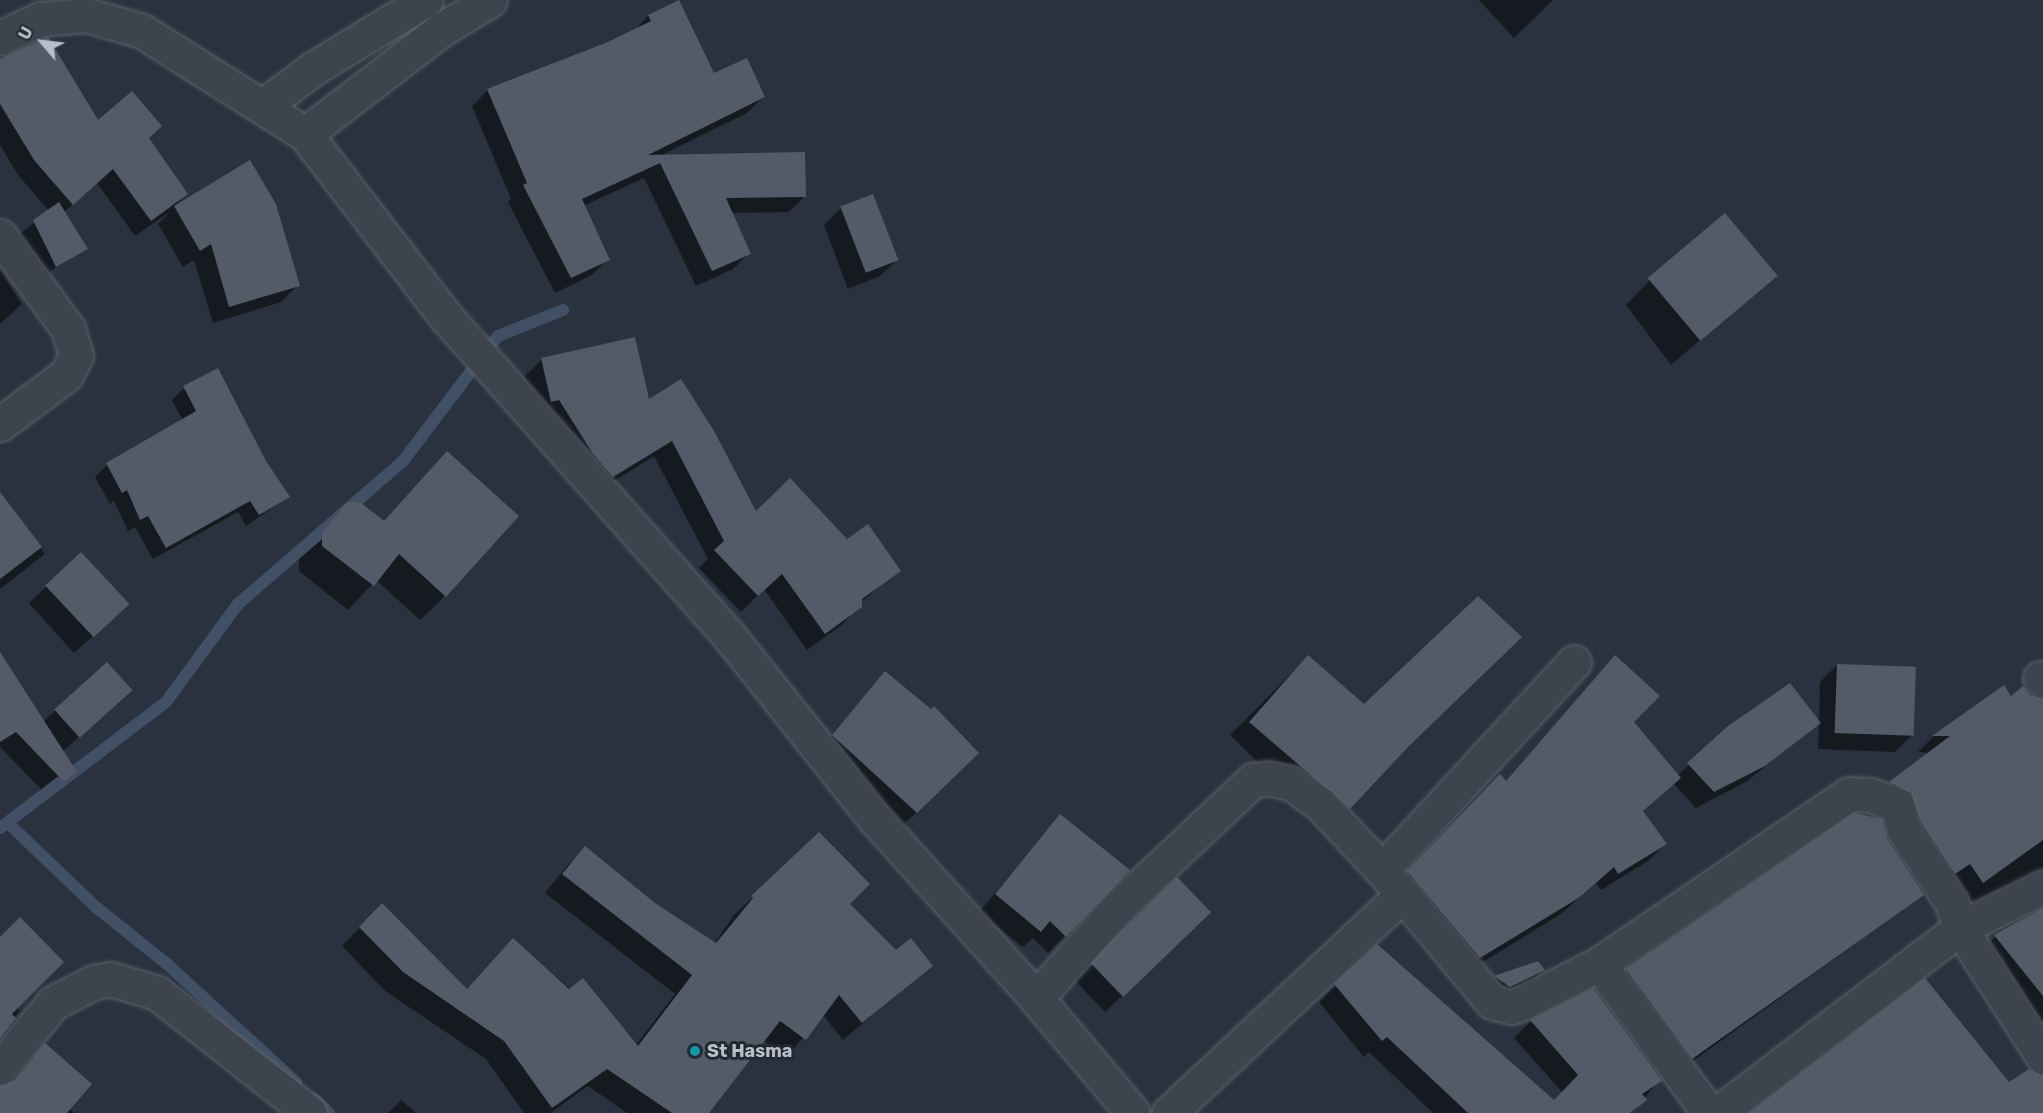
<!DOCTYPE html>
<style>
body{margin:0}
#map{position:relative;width:2043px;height:1113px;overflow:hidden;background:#29323e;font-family:Rubik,sans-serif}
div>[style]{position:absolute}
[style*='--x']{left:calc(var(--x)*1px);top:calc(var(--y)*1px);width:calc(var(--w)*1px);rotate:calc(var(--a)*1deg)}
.shadow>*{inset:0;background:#0007;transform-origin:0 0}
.stream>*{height:12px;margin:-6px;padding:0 6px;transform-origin:6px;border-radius:6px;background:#415065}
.building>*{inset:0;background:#535b68;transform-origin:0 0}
.roads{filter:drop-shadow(0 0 2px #5b626c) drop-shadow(0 0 2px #5b626c)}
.street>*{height:33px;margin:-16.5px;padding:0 16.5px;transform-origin:16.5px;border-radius:16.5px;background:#3d444e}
.dots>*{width:16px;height:16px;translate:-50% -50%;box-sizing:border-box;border:3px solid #222933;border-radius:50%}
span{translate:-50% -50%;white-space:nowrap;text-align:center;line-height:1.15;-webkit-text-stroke:6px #222933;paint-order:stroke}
.poi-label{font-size:18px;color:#b9bfc9;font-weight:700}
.left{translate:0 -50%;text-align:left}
.north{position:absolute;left:12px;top:12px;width:60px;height:60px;-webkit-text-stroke:4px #222933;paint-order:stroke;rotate:298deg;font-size:16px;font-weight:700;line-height:24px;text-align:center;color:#b9bfc9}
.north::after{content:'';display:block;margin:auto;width:21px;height:27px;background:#b9bfc9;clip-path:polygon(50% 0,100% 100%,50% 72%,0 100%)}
</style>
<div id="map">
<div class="shadow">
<div style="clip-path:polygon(1479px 0,1553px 0,1514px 38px)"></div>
<div style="clip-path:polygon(679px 2px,714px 75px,763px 97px,747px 113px,660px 156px,805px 196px,789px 212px,731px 213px,749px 253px,733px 269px,696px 286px,644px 178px,583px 206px,608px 259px,592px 275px,555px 293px,508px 202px,511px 199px,472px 106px,488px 90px,609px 43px,633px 32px,648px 16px)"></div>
<div style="clip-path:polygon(0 63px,98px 122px,148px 138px,186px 194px,174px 208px,250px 162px,298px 285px,281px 302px,213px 323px,194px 260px,183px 267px,158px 224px,170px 212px,135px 236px,97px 183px,64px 212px,86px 248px,40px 278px,12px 240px,49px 211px,18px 175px,0 145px)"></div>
<div style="clip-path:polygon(841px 208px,897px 260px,880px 276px,848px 289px,824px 225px)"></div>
<div style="clip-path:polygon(0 270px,22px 304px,0 324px)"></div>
<div style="clip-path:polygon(1775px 276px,1671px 365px,1626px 305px,1650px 280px)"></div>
<div style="clip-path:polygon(542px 359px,648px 401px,755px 513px,847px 541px,899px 570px,860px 603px,843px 624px,807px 650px,764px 589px,741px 612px,699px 568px,708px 559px,654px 456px,595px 493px,534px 418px,525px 376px)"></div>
<div style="clip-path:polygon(184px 388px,265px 462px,288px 497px,246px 526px,238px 512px,153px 559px,135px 527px,128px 531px,114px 501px,110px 504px,95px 477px,107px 465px,183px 421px,172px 400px)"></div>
<div style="clip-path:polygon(447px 453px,445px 596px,420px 620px,376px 580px,348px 610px,299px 571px,299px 559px,347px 503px,383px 522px)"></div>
<div style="clip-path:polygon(0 494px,45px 554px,0 589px)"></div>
<div style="clip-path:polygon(81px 554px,110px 621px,74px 653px,29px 603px)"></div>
<div style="clip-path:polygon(0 654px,43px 722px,107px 664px,130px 690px,62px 752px,75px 772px,48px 796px,0 747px)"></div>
<div style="left:1308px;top:657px;width:134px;height:110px;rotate:45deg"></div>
<div style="clip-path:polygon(1615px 657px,1632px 722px,1677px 776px,1729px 727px,1819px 722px,1820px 682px,1837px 665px,1912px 735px,1895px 752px,1818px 749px,1819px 723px,1746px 782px,1696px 808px,1673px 783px,1642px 812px,1665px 844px,1648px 861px,1601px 890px,1596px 883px,1561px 914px,1463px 974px,1391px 889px,1483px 793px,1505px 782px)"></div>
<div style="clip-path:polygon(885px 673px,931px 711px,960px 770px,899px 829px,816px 753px)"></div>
<div style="clip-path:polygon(2004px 687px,2011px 698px,2023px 688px,2038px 701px,2043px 700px,2043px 896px,1972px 909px,1873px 799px,1930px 753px,1918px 752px,1933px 737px)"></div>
<div style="clip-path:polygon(1060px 816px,1128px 870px,1048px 953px,1033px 938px,1023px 947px,979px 912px)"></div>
<div style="clip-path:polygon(819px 834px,848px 904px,896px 952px,931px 966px,843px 1040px,823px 1015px,786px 1057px,763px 1040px,707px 1113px,627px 1113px,588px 1086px,550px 1113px,524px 1113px,486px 1059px,385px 991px,342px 946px,382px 905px,466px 990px,513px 940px,636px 1045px,675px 994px,545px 893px,567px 866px,585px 848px,654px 904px,714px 944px,734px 915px)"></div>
<div style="clip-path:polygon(1887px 841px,1923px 895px,1679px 1071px,1614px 982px,1627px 970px)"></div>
<div style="left:1177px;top:879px;width:46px;height:144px;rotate:46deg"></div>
<div style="clip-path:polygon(2043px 910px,2043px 1040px,1979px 953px,1995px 937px)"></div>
<div style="clip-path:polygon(0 939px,19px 1012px,0 1036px)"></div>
<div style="clip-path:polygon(1537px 963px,1543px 970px,1526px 987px,1492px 1003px,1479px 993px,1495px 977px)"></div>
<div style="clip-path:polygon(1336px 985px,1554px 1102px,1563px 1093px,1514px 1038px,1531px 1021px,1593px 990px,1660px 1080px,1631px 1113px,1433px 1113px,1369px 1052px,1364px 1057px,1319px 1002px)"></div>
<div style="clip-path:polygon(45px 1045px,69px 1108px,74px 1113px,0 1113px,0 1087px,6px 1087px)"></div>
<div style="clip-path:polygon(401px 1100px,416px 1113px,388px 1113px)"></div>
</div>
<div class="stream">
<div style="--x:8;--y:823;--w:122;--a:43.7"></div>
<div style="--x:96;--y:907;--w:91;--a:38.8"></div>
<div style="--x:167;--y:964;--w:176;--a:42.5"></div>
<div style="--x:0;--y:828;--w:208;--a:-37.2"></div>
<div style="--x:166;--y:702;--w:122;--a:-53.7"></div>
<div style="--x:238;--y:604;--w:218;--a:-40.9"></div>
<div style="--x:403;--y:461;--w:157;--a:-52.8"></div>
<div style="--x:498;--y:336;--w:70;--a:-21.8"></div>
<div style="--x:314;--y:1099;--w:21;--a:43"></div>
</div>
<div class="building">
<div style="clip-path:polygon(679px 0,714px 73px,747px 58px,765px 97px,648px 155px,805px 152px,806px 197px,726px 198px,751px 254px,712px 271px,660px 163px,582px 199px,610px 260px,571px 278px,523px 185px,527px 183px,487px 89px,608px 42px,651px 21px,648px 15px)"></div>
<div style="clip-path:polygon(48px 37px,98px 120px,132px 91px,162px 126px,149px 138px,188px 194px,151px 221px,113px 169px,73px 205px,34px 160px,0 104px,0 59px)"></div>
<div style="clip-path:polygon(250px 160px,276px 204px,300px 286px,229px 307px,211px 244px,200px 251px,174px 206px)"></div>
<div style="left:873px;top:194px;width:71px;height:35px;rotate:69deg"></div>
<div style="clip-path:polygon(59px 202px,88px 249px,56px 267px,33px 220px)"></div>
<div style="left:1725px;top:213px;width:82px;height:101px;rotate:50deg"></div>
<div style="clip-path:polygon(635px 337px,649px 399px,681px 379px,714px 431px,756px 511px,790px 478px,847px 539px,868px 524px,901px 571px,862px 599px,862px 607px,825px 634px,782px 574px,758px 596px,714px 550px,724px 541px,672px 441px,613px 477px,593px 454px,559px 400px,551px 402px,541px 358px)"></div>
<div style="clip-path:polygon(218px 368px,266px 461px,290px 497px,259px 515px,250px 501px,166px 548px,148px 516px,140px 520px,127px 490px,122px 493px,106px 463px,196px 411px,183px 386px)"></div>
<div style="clip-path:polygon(447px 451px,519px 516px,446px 597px,399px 554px,374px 586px,322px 546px,322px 533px,347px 502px,360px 502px,384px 521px)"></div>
<div style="clip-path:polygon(0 492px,42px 547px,0 579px)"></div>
<div style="left:81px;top:552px;width:71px;height:49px;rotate:47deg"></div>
<div style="clip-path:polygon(1478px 596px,1522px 637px,1409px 746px,1350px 809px,1249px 722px,1308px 655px,1364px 704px)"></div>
<div style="clip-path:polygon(0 652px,77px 772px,64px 782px,16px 732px,0 742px)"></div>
<div style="clip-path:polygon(1615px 655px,1660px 696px,1634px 722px,1681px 778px,1643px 811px,1667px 844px,1618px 874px,1614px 867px,1580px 897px,1480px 958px,1407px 871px,1500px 774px,1506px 781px)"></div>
<div style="left:107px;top:662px;width:38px;height:71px;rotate:48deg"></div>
<div style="left:1837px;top:664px;width:79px;height:69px;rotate:2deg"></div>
<div style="clip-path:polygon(885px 671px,931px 709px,934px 706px,979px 753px,917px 813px,832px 735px)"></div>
<div style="clip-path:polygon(1790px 683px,1821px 723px,1765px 766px,1714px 792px,1687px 763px,1728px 726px)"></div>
<div style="clip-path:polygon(2004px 685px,2011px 696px,2023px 686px,2030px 695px,2043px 699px,2043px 840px,1983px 883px,1970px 864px,1955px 874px,1921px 822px,1911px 793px,1889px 782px,1950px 736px,1932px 736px)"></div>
<div style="clip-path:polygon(1854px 813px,1882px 819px,1888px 840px,1924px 895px,1692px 1059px,1626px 969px)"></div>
<div style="clip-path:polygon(1060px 814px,1130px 870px,1066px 937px,1050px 921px,1041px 932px,995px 894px)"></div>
<div style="clip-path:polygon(819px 832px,870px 884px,850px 904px,896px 950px,911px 938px,933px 966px,862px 1023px,839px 995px,806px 1040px,780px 1021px,709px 1113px,672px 1113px,607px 1069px,552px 1108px,504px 1041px,403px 972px,359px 927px,382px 903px,467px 989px,513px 938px,569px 989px,583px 978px,638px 1046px,692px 975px,562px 874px,585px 846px,655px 903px,716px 943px,753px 898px,751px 896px)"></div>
<div style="left:1177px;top:877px;width:49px;height:122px;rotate:46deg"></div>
<div style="clip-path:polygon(2043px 908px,2043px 996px,1994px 935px)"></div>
<div style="clip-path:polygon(20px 917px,64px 962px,12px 1014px,16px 1018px,0 1038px,0 937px)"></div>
<div style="clip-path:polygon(1377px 944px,1554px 1100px,1578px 1075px,1530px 1020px,1593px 988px,1662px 1081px,1642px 1094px,1647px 1100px,1630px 1113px,1468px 1113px,1387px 1037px,1382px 1041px,1334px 984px)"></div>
<div style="clip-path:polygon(1538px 961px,1545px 970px,1510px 987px,1494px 976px)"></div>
<div style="clip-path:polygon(1925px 978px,2009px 1082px,2029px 1069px,2043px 1076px,2043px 1113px,1749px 1113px)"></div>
<div style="clip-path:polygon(45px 1043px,92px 1084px,67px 1113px,0 1113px,0 1086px,15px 1080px)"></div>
</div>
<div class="roads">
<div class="street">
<div style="--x:0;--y:38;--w:44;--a:-25.4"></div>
<div style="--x:40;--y:19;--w:46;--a:-5"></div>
<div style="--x:86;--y:15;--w:58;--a:15.9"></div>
<div style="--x:142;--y:31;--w:193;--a:32.3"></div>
<div style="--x:305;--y:134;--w:231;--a:52.4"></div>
<div style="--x:446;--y:317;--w:428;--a:48.4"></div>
<div style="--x:730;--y:637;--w:233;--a:51.5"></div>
<div style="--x:875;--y:819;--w:241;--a:48"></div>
<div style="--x:1036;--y:998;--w:150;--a:49.9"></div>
<div style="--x:263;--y:106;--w:64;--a:-36.7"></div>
<div style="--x:314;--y:68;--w:131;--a:-31.3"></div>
<div style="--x:305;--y:134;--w:173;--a:-37.5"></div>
<div style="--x:442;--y:29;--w:56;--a:-31.1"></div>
<div style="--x:0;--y:236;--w:115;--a:53.8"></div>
<div style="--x:68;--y:329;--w:28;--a:73"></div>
<div style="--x:76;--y:356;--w:21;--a:118"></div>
<div style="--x:66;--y:375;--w:82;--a:143.4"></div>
<div style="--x:2040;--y:678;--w:4;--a:45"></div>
<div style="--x:1382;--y:870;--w:283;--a:-47.3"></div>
<div style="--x:1036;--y:998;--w:127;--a:-47.9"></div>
<div style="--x:1121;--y:904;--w:181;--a:-43.2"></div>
<div style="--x:1253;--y:780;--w:14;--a:-8"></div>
<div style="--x:1267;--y:778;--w:25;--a:12"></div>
<div style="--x:1291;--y:783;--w:36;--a:36"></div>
<div style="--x:1320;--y:804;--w:91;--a:46.8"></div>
<div style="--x:1382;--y:870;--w:172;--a:50.2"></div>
<div style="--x:1492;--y:1002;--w:20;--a:15"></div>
<div style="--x:1511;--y:1007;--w:12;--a:-20"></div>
<div style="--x:1522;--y:1003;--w:86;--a:-26.9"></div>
<div style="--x:0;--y:1068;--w:84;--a:-50.8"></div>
<div style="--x:53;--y:1003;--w:46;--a:-27.1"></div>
<div style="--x:94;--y:982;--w:17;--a:-10"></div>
<div style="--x:111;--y:979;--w:48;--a:16.9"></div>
<div style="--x:157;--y:993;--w:194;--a:38.1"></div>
<div style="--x:1169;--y:1113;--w:319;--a:-43.1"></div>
<div style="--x:1709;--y:1113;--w:185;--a:-126.4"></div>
<div style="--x:1599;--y:964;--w:302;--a:-34.2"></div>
<div style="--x:1849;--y:794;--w:21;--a:3"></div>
<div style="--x:1870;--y:795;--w:29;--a:20"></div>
<div style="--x:1897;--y:805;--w:26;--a:74"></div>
<div style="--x:1904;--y:830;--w:87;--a:56.7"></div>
<div style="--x:1952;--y:903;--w:26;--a:72"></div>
<div style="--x:1960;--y:928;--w:153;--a:57.2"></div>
<div style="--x:1718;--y:1113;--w:305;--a:-37.4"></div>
<div style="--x:1960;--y:928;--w:93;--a:-26.3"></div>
</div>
</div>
<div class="dots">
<div style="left:695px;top:1051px;background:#0f9aa8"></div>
</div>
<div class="poi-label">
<span class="left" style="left:707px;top:1051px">St Hasma</span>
</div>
<div class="north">U</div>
</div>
